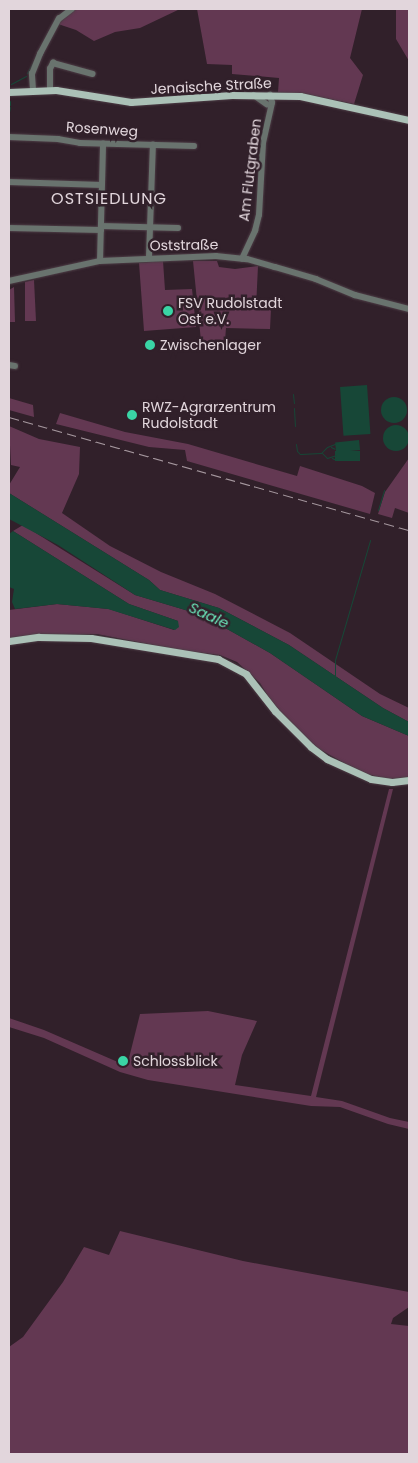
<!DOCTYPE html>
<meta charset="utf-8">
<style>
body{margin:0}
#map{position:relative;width:418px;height:1463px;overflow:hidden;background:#31202a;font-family:Poppins,sans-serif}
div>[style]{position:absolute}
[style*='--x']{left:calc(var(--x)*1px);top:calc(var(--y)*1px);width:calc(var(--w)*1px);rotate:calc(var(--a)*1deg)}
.green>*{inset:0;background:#633852}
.water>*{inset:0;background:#174737;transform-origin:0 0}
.round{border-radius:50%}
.stream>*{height:1px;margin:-0.5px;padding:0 0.5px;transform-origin:0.5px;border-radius:0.5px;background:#174737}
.roads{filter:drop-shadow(0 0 1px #4d3d46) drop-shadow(0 0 1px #4d3d46)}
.minor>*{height:5.5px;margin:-2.75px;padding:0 2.75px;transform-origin:2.75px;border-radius:2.75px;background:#69736e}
.major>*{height:7px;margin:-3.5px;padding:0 3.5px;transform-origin:3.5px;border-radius:3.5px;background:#abc1b7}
.rail>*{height:1px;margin-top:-0.5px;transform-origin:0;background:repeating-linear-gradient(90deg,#a5979e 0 10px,transparent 0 15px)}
.dots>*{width:14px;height:14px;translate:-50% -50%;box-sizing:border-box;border:2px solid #31202a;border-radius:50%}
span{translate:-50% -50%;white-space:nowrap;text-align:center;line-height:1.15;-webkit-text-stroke:5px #31202a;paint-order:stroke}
.street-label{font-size:14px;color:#e2d6dc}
.poi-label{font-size:14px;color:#e2d6dc}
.left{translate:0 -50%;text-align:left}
.water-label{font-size:15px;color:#6ae6ba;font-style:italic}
.quarter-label{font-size:16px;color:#e2d6dc;letter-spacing:1px}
.frame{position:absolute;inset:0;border:10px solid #e2d6dc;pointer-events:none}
</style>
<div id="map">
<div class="green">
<div style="clip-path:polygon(75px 9px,180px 9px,140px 28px,115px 32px,94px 41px,76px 30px,58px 24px)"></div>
<div style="clip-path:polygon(197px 9px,362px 9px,350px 58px,363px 75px,354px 104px,305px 94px,278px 92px,279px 78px,232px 74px,232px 65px,207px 64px)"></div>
<div style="clip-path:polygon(391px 9px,409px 9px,409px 61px,396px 39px,396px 10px)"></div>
<div style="clip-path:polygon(163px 261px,165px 290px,192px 289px,196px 327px,144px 331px,139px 263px)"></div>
<div style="clip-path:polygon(193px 261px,217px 261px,219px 267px,235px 269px,258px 266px,256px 308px,271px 309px,270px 329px,226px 328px,225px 341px,201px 341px)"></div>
<div style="clip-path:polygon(34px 280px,36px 321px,25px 321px,25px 282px)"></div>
<div style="clip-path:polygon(14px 287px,15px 322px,9px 322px,9px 290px)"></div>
<div style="clip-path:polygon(9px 398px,33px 405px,34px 417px,9px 410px)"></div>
<div style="clip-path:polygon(60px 413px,125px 432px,188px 444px,297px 476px,300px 466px,362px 486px,375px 493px,370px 514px,187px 461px,185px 450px,149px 447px,56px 424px)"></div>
<div style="clip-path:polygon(9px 426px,39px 439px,80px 447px,79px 474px,62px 513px,110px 546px,161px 572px,215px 594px,290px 633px,380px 694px,409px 708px,409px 722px,383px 708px,289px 645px,219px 608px,160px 590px,149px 580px,9px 493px,9px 485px,20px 467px,11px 465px)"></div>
<div style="clip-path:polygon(409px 458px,409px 517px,409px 513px,395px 508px,392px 518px,378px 514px,385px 492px)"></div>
<div style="clip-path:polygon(23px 525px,135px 595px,202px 615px,270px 653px,362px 716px,409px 736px,409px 777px,388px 779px,362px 773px,314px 746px,276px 709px,260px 683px,237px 662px,220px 655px,179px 650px,97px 634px,41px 634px,9px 638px,9px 610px,57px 604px,109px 609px,174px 630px,178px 621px,129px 604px,13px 531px)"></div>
<div style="clip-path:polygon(389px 789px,393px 789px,316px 1097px,342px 1101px,390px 1118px,409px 1122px,409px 1129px,388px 1124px,340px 1107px,311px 1106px,148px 1080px,120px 1072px,44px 1038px,9px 1027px,9px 1018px,44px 1030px,127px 1066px,140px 1014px,208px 1011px,257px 1021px,242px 1055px,235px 1085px,311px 1096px)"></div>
<div style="clip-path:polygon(120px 1231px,243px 1261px,409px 1292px,409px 1307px,393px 1318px,391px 1324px,409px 1326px,409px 1454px,9px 1454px,9px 1347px,23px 1337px,63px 1282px,84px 1247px,109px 1255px)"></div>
</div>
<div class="water">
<div style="left:367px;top:385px;width:49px;height:27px;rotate:86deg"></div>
<div class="round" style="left:381px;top:397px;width:26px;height:26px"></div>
<div class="round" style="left:383px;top:425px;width:26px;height:26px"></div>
<div style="left:359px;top:440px;width:10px;height:24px;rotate:84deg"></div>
<div style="left:360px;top:451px;width:10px;height:25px;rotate:90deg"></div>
<div style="clip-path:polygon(9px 493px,149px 580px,160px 590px,219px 608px,289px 645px,383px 708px,409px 722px,409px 736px,362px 716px,270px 653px,202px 615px,135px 595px,58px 545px,9px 519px)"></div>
<div style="clip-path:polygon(13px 531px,129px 604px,178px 621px,179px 627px,175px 630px,108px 609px,57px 604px,15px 609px,12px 602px,14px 589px,9px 587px,9px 534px)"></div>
</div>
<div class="stream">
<div style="--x:62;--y:13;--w:6;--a:-39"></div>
<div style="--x:27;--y:73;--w:21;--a:-61"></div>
<div style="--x:11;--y:84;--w:17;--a:-28"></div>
<div style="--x:10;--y:105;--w:4;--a:-90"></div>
<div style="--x:9;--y:112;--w:5;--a:-79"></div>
<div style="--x:293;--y:394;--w:9;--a:84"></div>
<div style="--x:294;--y:408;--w:18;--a:87"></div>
<div style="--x:296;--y:444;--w:7;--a:82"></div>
<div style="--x:297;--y:451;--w:4;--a:45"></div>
<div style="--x:300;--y:454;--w:21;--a:-3"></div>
<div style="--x:321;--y:453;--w:8;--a:-45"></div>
<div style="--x:327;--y:447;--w:9;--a:-21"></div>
<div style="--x:331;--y:447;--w:4;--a:27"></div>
<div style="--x:322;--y:453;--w:7;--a:45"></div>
<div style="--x:327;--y:458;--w:9;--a:-18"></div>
<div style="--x:332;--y:458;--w:4;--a:27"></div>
<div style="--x:378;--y:510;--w:21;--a:-73"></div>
<div style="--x:335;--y:677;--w:17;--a:-90"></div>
<div style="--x:335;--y:660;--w:125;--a:-73.7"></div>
</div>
<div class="roads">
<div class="minor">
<div style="--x:50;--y:89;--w:20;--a:-90"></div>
<div style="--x:50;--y:69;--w:7;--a:-63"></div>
<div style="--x:53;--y:63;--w:41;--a:15.4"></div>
<div style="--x:33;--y:90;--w:16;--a:-94"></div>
<div style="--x:32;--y:74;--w:22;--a:-68"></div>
<div style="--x:40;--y:54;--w:40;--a:-62"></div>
<div style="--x:59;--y:19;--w:16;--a:-38"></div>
<div style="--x:254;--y:95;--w:16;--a:35"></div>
<div style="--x:9;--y:137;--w:49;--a:2.3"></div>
<div style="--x:58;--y:139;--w:22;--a:10"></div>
<div style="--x:80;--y:143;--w:114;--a:1.5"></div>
<div style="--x:9;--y:182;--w:93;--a:1.8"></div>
<div style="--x:101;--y:226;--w:77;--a:1.5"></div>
<div style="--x:9;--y:228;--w:92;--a:1.2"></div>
<div style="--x:149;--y:257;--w:112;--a:-88"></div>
<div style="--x:242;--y:259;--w:31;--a:-65"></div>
<div style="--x:255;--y:231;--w:16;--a:-76"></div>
<div style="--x:259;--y:215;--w:72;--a:-86.8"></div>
<div style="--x:263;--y:143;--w:41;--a:-77.3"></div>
<div style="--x:272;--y:103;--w:8;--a:-104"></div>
<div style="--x:100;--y:261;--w:117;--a:-88.5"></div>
<div style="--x:9;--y:281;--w:93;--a:-12.4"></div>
<div style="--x:100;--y:261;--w:116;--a:-2.5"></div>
<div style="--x:216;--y:256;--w:31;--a:6"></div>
<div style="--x:247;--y:259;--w:29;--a:16"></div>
<div style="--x:275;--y:267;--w:43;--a:16.3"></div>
<div style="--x:316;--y:279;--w:42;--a:22.3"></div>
<div style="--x:355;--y:295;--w:56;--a:14.5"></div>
<div style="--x:9;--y:365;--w:6;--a:9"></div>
</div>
<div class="major">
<div style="--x:9;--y:92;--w:47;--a:-2.4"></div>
<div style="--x:56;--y:90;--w:76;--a:9.1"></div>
<div style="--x:131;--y:102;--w:101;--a:-4"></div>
<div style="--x:232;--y:95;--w:68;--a:0.8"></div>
<div style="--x:300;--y:96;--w:112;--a:12.4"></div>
<div style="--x:9;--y:641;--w:30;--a:-8"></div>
<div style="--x:39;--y:637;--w:52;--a:1.1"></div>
<div style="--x:91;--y:638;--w:129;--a:9.4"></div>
<div style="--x:218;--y:659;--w:32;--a:28"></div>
<div style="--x:246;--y:674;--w:47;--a:51.9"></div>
<div style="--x:275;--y:711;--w:51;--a:45"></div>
<div style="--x:311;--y:747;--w:20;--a:37"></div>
<div style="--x:327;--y:759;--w:48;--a:24.4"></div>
<div style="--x:371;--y:779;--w:21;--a:8"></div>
<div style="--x:392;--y:782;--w:17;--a:-7"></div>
</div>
</div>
<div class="rail">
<div style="--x:9;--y:417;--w:416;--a:15.8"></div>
</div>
<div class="dots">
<div style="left:168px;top:311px;background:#3ad4a5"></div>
<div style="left:150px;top:345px;background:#3ad4a5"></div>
<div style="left:132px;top:415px;background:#3ad4a5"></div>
<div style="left:123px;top:1061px;background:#3ad4a5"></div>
</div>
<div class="street-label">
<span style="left:211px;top:86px;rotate:-3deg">Jenaische Straße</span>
<span style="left:102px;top:129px;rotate:4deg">Rosenweg</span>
<span style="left:250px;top:170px;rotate:-83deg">Am Flutgraben</span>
<span style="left:184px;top:245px;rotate:-1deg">Oststraße</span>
</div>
<div class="poi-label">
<span class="left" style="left:178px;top:311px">FSV Rudolstadt<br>Ost e.V.</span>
<span class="left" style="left:160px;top:345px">Zwischenlager</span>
<span class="left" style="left:142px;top:415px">RWZ-Agrarzentrum<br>Rudolstadt</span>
<span class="left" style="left:133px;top:1061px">Schlossblick</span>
</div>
<div class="water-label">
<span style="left:209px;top:615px;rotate:25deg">Saale</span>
</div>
<div class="quarter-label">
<span style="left:109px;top:199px">OSTSIEDLUNG</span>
</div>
<div class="frame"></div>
</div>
